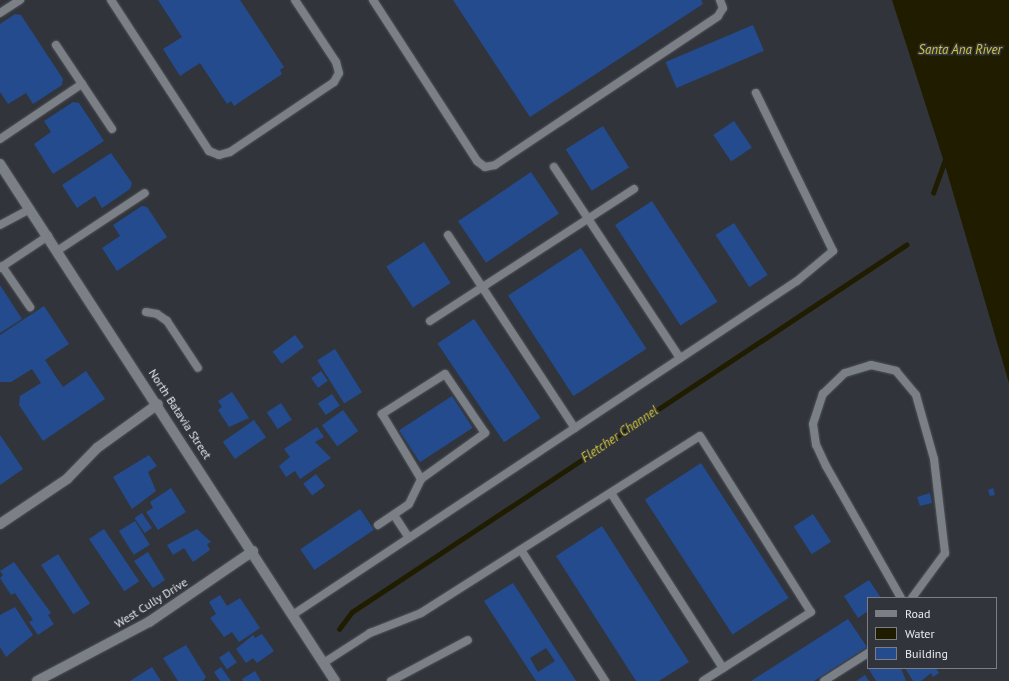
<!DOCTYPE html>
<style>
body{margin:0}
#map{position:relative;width:1009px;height:681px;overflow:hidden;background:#31353b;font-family:"PT Sans",sans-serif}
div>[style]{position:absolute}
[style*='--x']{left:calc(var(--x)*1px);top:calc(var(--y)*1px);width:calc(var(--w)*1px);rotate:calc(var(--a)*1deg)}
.water>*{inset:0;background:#201c00}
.stream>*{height:4.5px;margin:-2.25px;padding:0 2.25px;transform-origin:2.25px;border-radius:2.25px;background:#201c00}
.building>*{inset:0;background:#244b8e;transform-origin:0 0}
.roads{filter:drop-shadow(0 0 1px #4f5257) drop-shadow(0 0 1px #4f5257)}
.service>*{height:8px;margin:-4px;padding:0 4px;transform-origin:4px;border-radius:4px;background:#7b7f86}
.minor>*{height:10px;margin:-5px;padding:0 5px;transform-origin:5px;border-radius:5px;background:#7b7f86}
.secondary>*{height:10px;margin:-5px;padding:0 5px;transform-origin:5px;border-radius:5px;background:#7b7f86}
span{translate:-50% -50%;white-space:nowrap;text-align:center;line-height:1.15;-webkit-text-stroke:3px #31353b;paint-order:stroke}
.street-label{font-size:12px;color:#e9ecef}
.water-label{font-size:13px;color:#d2c33c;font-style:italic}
.legend{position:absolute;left:867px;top:597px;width:130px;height:72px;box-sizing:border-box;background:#31353b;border:1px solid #7b7e83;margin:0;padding:5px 7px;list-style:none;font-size:12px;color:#e9ecef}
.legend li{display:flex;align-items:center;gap:8px;height:20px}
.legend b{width:20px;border:1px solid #7b7e83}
</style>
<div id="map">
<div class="water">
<div style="clip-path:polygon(892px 0,1009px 0,1009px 383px,944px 162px)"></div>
</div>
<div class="stream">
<div style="--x:933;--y:193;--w:38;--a:-70"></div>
<div style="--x:339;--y:629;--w:21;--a:-53"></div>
<div style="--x:352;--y:612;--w:665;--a:-33.52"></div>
</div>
<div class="building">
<div style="clip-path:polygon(158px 0,240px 0,284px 67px,280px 70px,282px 74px,234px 106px,231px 101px,227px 104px,200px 63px,180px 76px,163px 49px,182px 37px)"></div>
<div style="clip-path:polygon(453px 0,701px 0,703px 4px,530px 117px)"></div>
<div style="clip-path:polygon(15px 14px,21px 15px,63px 79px,62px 85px,33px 104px,26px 93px,8px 104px,0 92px,0 24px)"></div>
<div style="left:753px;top:25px;width:28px;height:95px;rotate:67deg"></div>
<div style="clip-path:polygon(73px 102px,79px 103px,104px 141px,53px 174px,34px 144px,51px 132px,44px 121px)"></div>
<div style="left:734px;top:121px;width:32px;height:25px;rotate:56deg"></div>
<div style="left:603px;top:126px;width:49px;height:44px;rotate:58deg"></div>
<div style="clip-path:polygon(111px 153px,132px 183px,130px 189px,102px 208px,95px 196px,77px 208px,62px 185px)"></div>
<div style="left:531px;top:172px;width:50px;height:88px;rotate:56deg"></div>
<div style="left:652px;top:201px;width:120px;height:44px;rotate:57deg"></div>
<div style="clip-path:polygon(142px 206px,147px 207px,167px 237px,117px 271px,102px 248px,120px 236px,113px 225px)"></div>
<div style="left:734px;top:223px;width:62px;height:22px;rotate:57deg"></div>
<div style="left:424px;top:242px;width:49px;height:45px;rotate:57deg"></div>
<div style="left:581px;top:248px;width:120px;height:87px;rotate:57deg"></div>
<div style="clip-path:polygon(0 285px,22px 319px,0 333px)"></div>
<div style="clip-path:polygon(44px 306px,69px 344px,45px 360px,54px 374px,63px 387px,86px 371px,105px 399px,43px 441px,19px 405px,20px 396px,41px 383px,32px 369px,11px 382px,0 382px,0 335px)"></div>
<div style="left:474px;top:319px;width:119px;height:44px;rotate:56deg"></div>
<div style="left:295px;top:335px;width:15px;height:28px;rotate:53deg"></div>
<div style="left:335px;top:349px;width:51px;height:21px;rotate:58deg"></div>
<div style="left:321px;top:371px;width:12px;height:12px;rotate:55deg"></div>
<div style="clip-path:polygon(232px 392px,249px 418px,229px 427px,218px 410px,222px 407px,218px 401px)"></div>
<div style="left:332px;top:394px;width:14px;height:17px;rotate:56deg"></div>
<div style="left:452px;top:396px;width:38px;height:63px;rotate:57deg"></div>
<div style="left:281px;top:403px;width:20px;height:17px;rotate:57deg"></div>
<div style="left:343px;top:410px;width:26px;height:26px;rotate:54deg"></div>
<div style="left:254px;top:420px;width:21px;height:38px;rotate:55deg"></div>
<div style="clip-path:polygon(317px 427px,324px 437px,315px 442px,331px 458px,300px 479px,295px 471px,286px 477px,279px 466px,290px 457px,284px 449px)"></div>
<div style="clip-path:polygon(0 435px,23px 469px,0 485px)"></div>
<div style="clip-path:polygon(149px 455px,157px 466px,148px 472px,156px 491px,132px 509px,113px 477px)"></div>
<div style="left:701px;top:463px;width:161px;height:67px;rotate:57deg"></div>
<div style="left:316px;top:474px;width:15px;height:16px;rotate:53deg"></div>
<div style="clip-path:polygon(171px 488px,186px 512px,158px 530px,146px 512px,153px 508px,150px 502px)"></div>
<div style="clip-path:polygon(993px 488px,995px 495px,990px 496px,988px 490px)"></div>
<div style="clip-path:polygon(930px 493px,932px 503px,920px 506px,917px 497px)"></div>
<div style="left:360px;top:509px;width:25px;height:72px;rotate:56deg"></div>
<div style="left:142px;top:513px;width:18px;height:9px;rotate:56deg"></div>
<div style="left:813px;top:514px;width:33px;height:23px;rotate:57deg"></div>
<div style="left:135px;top:521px;width:28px;height:19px;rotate:58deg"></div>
<div style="clip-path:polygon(602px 526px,689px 662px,659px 681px,636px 681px,556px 556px)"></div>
<div style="left:104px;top:529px;width:63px;height:18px;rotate:56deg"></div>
<div style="clip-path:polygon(197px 529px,211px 542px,207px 544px,210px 550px,193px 562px,184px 548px,173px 555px,167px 545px)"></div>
<div style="clip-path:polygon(148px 552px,165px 580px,153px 588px,134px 561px)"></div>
<div style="left:58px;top:554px;width:59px;height:20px;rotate:57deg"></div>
<div style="clip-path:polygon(14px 562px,51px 613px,48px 615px,54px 624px,38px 635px,29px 622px,33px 620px,15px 593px,11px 595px,0 578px,3px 575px,0 571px)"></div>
<div style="clip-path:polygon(869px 580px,881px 598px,868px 598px,868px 611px,858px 618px,844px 596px)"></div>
<div style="clip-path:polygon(evenodd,513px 583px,576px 681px,536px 681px,484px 601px,513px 583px,546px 648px,555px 661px,538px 672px,530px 658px,546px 648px)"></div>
<div style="clip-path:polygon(220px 595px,227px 606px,240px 598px,260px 628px,239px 642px,232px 632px,224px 637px,210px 618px,216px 614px,209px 602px)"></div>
<div style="clip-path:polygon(15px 607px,33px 635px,6px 657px,0 647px,0 615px)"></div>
<div style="clip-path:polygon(848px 619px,867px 647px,814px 681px,751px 681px)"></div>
<div style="clip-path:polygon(262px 634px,274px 651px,257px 663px,253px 658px,246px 663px,236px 649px,253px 635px,255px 638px)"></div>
<div style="clip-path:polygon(186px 645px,206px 677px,203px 681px,178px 681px,163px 658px)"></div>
<div style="left:229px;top:651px;width:14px;height:12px;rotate:56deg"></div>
<div style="clip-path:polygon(152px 667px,161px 681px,130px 681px)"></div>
<div style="clip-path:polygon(221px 667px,231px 681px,220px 681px,214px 672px)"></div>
<div style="clip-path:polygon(868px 668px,901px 668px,906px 681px,876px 681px)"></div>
<div style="clip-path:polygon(905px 668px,936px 668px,939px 673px,933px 677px,931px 673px,921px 681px,913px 681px)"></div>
<div style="clip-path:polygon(255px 671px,261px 681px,243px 681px,242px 679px)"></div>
<div style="clip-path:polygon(865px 675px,869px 681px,856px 681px)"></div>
</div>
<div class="roads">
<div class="service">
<div style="--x:111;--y:0;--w:180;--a:57"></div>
<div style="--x:209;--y:151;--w:11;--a:22"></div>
<div style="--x:219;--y:155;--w:11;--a:-15"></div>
<div style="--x:230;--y:152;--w:125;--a:-33.9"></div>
<div style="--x:334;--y:82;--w:10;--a:-61"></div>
<div style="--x:339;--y:73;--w:11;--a:-105"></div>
<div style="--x:336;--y:62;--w:74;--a:-123.5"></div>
<div style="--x:373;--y:0;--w:192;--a:57.1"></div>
<div style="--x:477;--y:161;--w:10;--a:37"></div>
<div style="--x:485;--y:167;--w:10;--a:-11"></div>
<div style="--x:495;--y:165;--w:268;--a:-33.7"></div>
<div style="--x:718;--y:16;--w:9;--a:-58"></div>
<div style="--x:723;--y:8;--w:9;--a:-111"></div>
<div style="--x:0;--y:13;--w:24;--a:-33"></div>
<div style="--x:56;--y:45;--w:101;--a:56.3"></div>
<div style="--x:0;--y:139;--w:99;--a:-33.9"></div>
<div style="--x:554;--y:167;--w:229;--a:56.6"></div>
<div style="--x:0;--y:225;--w:34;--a:-28"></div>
<div style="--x:448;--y:235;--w:231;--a:56.7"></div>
<div style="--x:57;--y:251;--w:105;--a:-33.4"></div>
<div style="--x:2;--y:266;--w:50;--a:55.7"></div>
<div style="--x:0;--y:268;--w:58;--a:-33.7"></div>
<div style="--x:146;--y:312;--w:11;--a:10"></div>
<div style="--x:157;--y:314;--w:12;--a:35"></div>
<div style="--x:167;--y:321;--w:56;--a:56.6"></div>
<div style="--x:430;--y:321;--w:243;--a:-32.9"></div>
<div style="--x:611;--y:493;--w:208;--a:57.4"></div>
<div style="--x:394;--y:515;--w:27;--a:57"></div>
<div style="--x:378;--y:525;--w:37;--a:-34"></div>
<div style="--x:409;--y:504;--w:28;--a:-64"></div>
<div style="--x:421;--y:479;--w:79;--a:-35.7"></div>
<div style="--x:485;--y:433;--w:71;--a:-124.1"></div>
<div style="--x:445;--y:374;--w:75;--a:147.6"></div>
<div style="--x:382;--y:414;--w:76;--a:59"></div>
<div style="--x:521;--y:550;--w:156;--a:57.3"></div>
<div style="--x:901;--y:598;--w:152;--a:-119.6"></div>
<div style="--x:826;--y:466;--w:23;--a:-115"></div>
<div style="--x:816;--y:445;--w:21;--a:-98"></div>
<div style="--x:813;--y:424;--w:32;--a:-72"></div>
<div style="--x:823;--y:394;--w:30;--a:-44"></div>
<div style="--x:845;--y:373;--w:27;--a:-17"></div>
<div style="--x:871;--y:365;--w:26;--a:13"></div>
<div style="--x:896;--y:371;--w:31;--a:50"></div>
<div style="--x:916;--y:395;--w:66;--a:74.3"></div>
<div style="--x:934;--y:459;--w:95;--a:83.3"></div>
<div style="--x:945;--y:553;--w:56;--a:126.3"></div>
<div style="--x:294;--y:614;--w:603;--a:-33.51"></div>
<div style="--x:797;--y:281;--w:47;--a:-39.8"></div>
<div style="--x:833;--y:251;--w:176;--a:-116"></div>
<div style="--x:325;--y:662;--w:54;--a:-32.8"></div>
<div style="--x:370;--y:633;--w:55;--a:-21.4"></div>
<div style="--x:421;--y:613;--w:330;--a:-32.4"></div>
<div style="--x:700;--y:436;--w:208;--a:57.8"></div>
<div style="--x:811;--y:612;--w:128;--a:147.4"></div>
<div style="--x:391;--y:681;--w:87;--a:-28"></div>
<div style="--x:824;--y:681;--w:52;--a:-32.5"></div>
</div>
<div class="minor">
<div style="--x:0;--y:524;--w:81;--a:-33.9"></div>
<div style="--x:67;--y:479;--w:43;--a:-45.9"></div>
<div style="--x:97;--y:448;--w:75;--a:-35.8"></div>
<div style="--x:37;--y:681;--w:127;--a:-27.8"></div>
<div style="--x:149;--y:622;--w:126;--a:-34.3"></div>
</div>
<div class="secondary">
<div style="--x:0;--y:164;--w:616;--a:57.06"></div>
</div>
</div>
<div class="street-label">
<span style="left:180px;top:414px;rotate:57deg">North Batavia Street</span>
<span style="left:151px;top:603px;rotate:-32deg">West Cully Drive</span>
</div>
<div class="water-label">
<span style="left:960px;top:50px">Santa Ana River</span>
<span style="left:620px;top:435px;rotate:-34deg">Fletcher Channel</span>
</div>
<ul class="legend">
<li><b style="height:5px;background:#7b7f86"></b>Road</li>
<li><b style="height:11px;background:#201c00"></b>Water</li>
<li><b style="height:11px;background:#244b8e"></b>Building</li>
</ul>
</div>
